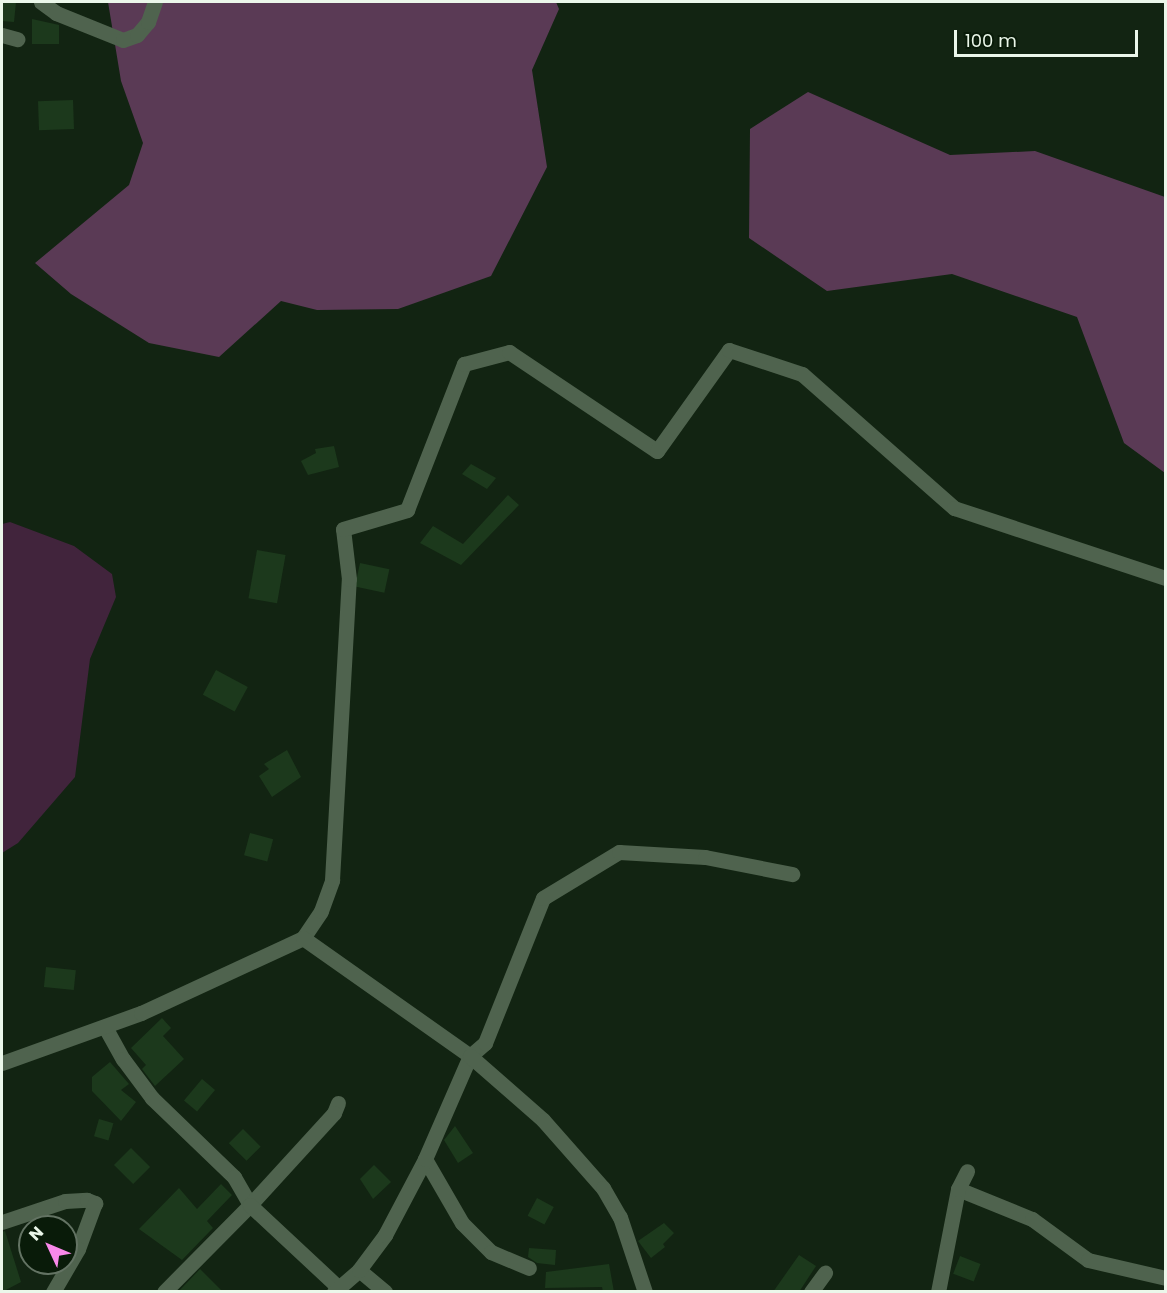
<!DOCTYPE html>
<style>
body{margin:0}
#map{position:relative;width:1167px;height:1293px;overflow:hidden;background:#122412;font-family:Poppins,sans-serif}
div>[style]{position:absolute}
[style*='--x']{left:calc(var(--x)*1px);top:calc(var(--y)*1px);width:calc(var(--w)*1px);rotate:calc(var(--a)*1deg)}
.green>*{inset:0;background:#41243c}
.forest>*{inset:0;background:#5a3a55}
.building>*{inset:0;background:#1c391c;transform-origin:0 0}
.minor>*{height:15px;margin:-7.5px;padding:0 7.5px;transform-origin:7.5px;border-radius:7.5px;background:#4f634e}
span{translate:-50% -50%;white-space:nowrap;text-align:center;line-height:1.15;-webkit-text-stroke:4.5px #091b09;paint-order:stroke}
.frame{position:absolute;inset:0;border:3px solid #ebf7ea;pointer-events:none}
.north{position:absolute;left:18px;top:1215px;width:60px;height:60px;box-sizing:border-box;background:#091b09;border:2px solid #637363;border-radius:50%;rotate:314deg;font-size:16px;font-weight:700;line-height:24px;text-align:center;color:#ebf7ea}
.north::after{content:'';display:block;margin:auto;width:21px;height:27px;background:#f988e9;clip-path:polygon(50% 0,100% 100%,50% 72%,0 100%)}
.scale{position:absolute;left:954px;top:30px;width:184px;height:27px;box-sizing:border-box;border:3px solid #ebf7ea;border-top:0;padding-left:8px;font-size:18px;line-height:21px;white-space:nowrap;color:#ebf7ea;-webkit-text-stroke:4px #091b09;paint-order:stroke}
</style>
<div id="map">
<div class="green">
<div style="clip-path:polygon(10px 522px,74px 546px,112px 574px,116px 597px,90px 659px,75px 777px,18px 843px,2px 853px,2px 524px)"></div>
</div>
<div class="forest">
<div style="clip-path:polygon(108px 2px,556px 2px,559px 9px,532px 70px,547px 167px,491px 276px,398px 309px,317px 310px,281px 301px,219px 357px,149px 343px,71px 294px,35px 263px,129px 185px,143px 143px,121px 81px)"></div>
<div style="clip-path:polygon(808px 92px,950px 155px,1035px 151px,1165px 197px,1165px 473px,1124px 443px,1077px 317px,952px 274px,827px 291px,749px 238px,750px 129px)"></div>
</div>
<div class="building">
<div style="clip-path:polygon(2px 2px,16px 2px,14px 22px,2px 21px)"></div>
<div style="clip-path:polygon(32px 19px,59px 25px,59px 44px,32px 44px)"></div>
<div style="left:73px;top:100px;width:29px;height:35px;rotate:88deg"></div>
<div style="clip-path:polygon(334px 446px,339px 467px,308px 475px,301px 461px,316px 453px,315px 449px)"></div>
<div style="clip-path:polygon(471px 464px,496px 478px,487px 489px,462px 474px)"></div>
<div style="clip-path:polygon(508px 495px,519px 505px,461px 565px,420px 543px,433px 526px,463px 544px)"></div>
<div style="left:257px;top:550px;width:29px;height:49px;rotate:10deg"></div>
<div style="left:360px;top:563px;width:30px;height:24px;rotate:12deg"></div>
<div style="left:216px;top:670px;width:36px;height:28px;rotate:28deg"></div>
<div style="clip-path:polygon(287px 750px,301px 777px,272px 797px,259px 776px,269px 769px,264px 764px)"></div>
<div style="left:250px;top:833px;width:24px;height:23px;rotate:15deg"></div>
<div style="left:46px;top:967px;width:30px;height:20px;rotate:6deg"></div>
<div style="clip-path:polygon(162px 1018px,171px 1028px,163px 1036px,184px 1059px,155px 1086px,142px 1069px,146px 1065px,131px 1048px)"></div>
<div style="clip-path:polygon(110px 1062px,129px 1084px,121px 1090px,136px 1102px,121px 1121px,92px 1091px,92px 1077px)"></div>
<div style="left:202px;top:1079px;width:17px;height:28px;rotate:40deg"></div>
<div style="left:99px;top:1119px;width:15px;height:18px;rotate:16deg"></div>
<div style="clip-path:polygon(455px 1126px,473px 1153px,458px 1163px,444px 1140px)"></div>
<div style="left:243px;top:1129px;width:25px;height:20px;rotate:45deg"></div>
<div style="left:131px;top:1148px;width:27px;height:24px;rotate:45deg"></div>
<div style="clip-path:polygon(374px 1165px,391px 1182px,373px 1199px,360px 1179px)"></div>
<div style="clip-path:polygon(221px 1184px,232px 1195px,207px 1221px,213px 1228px,182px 1260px,139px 1229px,179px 1188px,197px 1209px)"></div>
<div style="left:537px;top:1198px;width:19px;height:20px;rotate:28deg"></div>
<div style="clip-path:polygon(664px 1223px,674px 1233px,663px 1244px,665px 1247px,651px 1258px,638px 1241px)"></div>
<div style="clip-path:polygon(5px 1231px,21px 1282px,2px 1292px,2px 1232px)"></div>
<div style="clip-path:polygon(529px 1248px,556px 1250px,555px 1265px,537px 1263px,528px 1257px)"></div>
<div style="clip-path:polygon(799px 1255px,816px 1266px,799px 1292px,773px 1292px)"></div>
<div style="left:960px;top:1256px;width:22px;height:19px;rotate:21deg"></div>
<div style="clip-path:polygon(609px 1264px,614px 1292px,603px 1292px,602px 1287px,545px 1288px,546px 1272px)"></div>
<div style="clip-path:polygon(200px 1269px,223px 1292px,178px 1292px)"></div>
</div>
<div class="minor">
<div style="--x:41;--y:2;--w:19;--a:36"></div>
<div style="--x:56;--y:13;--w:72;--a:21.9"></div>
<div style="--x:123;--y:40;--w:15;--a:-20"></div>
<div style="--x:137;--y:35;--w:17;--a:-50"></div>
<div style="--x:148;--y:22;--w:21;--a:-71"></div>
<div style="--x:2;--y:35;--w:16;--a:15"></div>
<div style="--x:303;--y:938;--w:32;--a:-56"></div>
<div style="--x:321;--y:911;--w:33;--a:-70"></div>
<div style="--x:332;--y:880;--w:301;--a:-86.8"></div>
<div style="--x:349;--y:579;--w:50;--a:-96.8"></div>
<div style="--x:343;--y:529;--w:67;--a:-16.5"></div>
<div style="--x:407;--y:510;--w:157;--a:-68.7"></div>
<div style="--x:464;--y:364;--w:47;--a:-14.9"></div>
<div style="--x:509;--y:352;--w:178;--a:33.8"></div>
<div style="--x:657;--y:451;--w:124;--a:-54.5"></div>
<div style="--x:729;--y:350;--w:77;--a:18.2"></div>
<div style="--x:802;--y:374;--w:203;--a:41.4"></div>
<div style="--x:954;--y:508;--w:223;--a:18.3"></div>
<div style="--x:105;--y:1027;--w:37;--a:61"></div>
<div style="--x:123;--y:1059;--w:49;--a:53.4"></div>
<div style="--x:152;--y:1098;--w:114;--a:43.9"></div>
<div style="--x:234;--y:1177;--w:32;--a:60"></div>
<div style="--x:250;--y:1205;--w:122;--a:134.7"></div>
<div style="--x:2;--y:1063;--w:148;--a:-19.8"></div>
<div style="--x:141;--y:1013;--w:179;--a:-24.8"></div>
<div style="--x:303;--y:938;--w:204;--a:35.2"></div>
<div style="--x:470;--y:1056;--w:20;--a:-41"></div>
<div style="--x:485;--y:1043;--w:156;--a:-68.2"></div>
<div style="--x:543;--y:898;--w:89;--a:-31.2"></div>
<div style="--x:619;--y:852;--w:86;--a:3.3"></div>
<div style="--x:705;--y:857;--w:89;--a:11.1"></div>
<div style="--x:338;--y:1103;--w:11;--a:112"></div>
<div style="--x:334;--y:1113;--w:125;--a:132.4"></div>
<div style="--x:250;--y:1205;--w:123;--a:43"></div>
<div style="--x:425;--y:1159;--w:74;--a:60"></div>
<div style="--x:462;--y:1223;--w:41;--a:45"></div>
<div style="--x:491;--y:1252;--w:41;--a:22.8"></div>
<div style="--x:958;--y:1189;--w:80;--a:22.1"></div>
<div style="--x:1032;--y:1219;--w:69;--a:36.2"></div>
<div style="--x:1088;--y:1260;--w:80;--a:13"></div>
<div style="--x:2;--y:1222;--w:66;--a:-18.4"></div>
<div style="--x:65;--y:1201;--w:22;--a:-3"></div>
<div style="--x:87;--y:1200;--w:9;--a:21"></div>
<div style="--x:95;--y:1203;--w:49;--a:110.3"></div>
<div style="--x:78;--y:1249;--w:50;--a:120.2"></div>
<div style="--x:359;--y:1270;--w:34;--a:40"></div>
<div style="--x:334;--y:1292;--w:33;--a:-41"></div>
<div style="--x:359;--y:1270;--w:44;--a:-53.4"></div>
<div style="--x:385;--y:1235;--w:86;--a:-62.2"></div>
<div style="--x:425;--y:1159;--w:112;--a:-66.4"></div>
<div style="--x:470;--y:1056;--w:97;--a:41.2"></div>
<div style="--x:543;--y:1120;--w:91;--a:48.6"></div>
<div style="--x:603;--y:1188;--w:34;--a:60"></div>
<div style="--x:620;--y:1217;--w:79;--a:71.6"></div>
<div style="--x:811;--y:1292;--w:24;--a:-54"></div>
<div style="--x:938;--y:1292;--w:105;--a:-79"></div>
<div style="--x:958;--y:1189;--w:20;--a:-63"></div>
</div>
<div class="frame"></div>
<div class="north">N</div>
<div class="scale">100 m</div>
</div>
